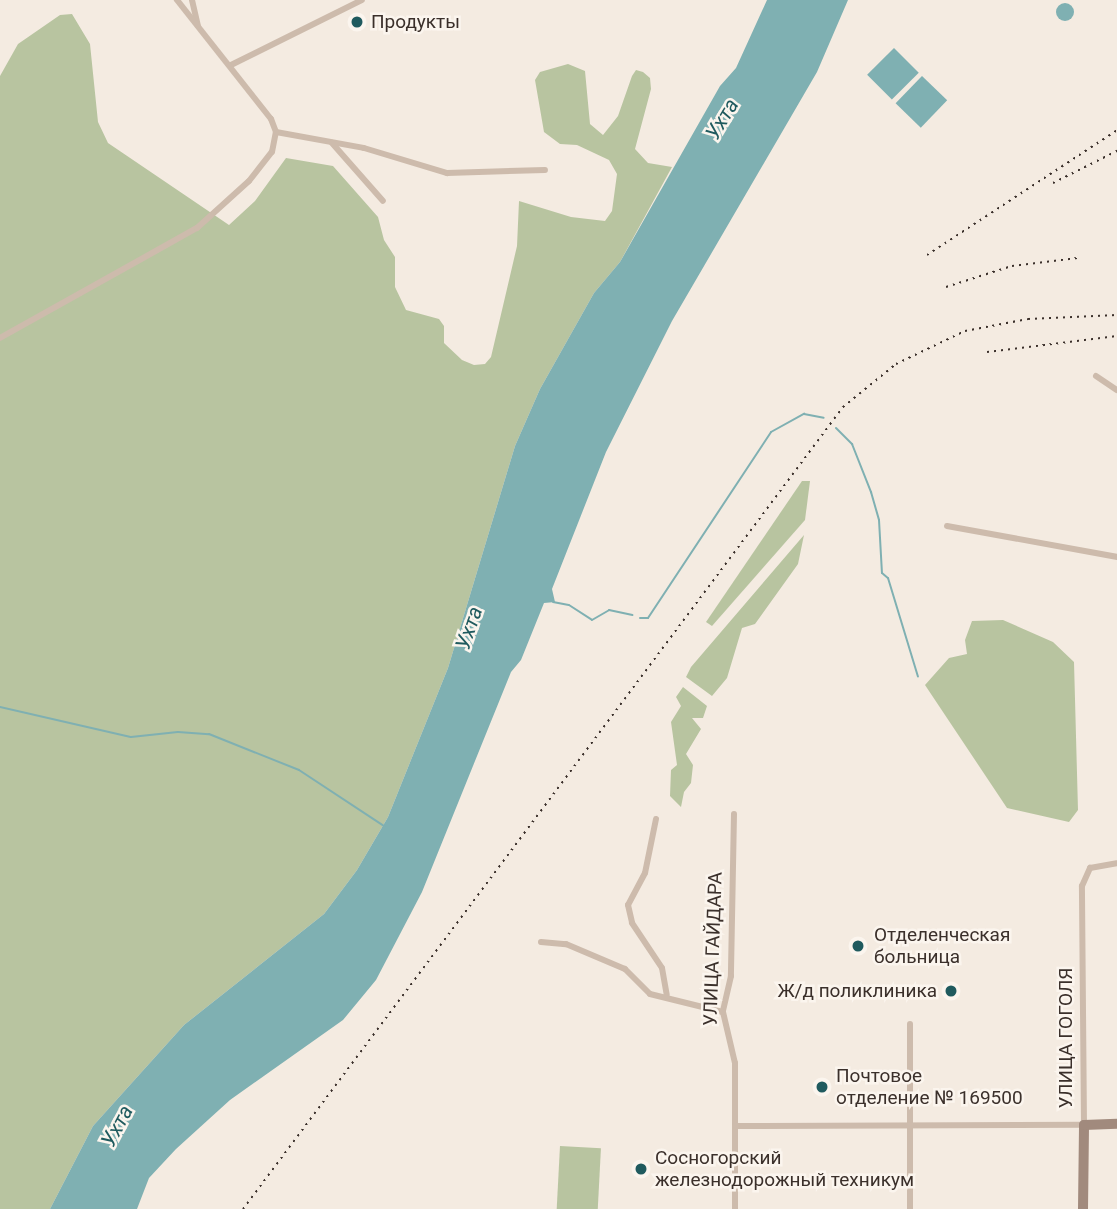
<!DOCTYPE html>
<meta charset="utf-8">
<style>
body{margin:0}
#map{position:relative;width:1117px;height:1209px;overflow:hidden;background:#f4ebe1;font-family:Roboto,sans-serif}
div>[style]{position:absolute}
[style*='--x']{left:calc(var(--x)*1px);top:calc(var(--y)*1px);width:calc(var(--w)*1px);rotate:calc(var(--a)*1deg)}
.green>*{inset:0;background:#b8c4a0;transform-origin:0 0}
.water>*{inset:0;background:#7fb0b2;transform-origin:0 0}
.round{border-radius:50%}
.stream>*{height:2px;margin:-1px;padding:0 1px;transform-origin:1px;border-radius:1px;background:#7fb0b2}
.street>*{height:6px;margin:-3px;padding:0 3px;transform-origin:3px;border-radius:3px;background:#cdbbac}
.secondary>*{height:10px;margin:-5px;padding:0 5px;transform-origin:5px;border-radius:5px;background:#a18a7d}
.rail>*{height:2px;margin-top:-1px;transform-origin:0;background:repeating-linear-gradient(90deg,#3b302b 0 2px,transparent 0 7px)}
.dots>*{width:19px;height:19px;translate:-50% -50%;box-sizing:border-box;border:4px solid #fbf5ee;border-radius:50%}
span{translate:-50% -50%;white-space:nowrap;text-align:center;line-height:1.15;-webkit-text-stroke:5px #fbf5ee;paint-order:stroke}
.poi-label{font-size:19px;color:#3b302b}
.left{translate:0 -50%;text-align:left}
.right{translate:-100% -50%;text-align:right}
.street-label{font-size:19px;color:#3b302b}
.water-label{font-size:21px;color:#1f5a5e;font-style:italic}
</style>
<div id="map">
<div class="green">
<div style="clip-path:polygon(72px 14px,90px 44px,98px 122px,108px 143px,229px 225px,255px 201px,286px 158px,333px 166px,378px 217px,384px 240px,395px 257px,395px 287px,406px 310px,439px 319px,444px 326px,444px 343px,462px 360px,474px 365px,485px 364px,491px 357px,517px 246px,519px 201px,571px 217px,605px 221px,612px 211px,617px 174px,609px 160px,577px 145px,560px 144px,544px 132px,535px 80px,540px 72px,568px 64px,585px 71px,590px 124px,603px 135px,618px 116px,632px 76px,636px 70px,643px 72px,650px 78px,651px 89px,635px 149px,648px 163px,672px 167px,620px 262px,594px 293px,540px 389px,515px 446px,448px 668px,388px 817px,357px 870px,324px 914px,184px 1025px,93px 1126px,50px 1209px,0 1209px,0 76px,18px 44px,60px 15px)"></div>
<div style="clip-path:polygon(802px 481px,810px 481px,805px 520px,712px 626px,706px 622px)"></div>
<div style="clip-path:polygon(804px 535px,798px 564px,755px 624px,742px 628px,727px 678px,712px 696px,686px 677px,691px 667px)"></div>
<div style="clip-path:polygon(1003px 620px,1053px 642px,1074px 662px,1078px 810px,1069px 822px,1007px 808px,925px 685px,949px 658px,967px 654px,965px 640px,972px 621px)"></div>
<div style="clip-path:polygon(683px 687px,707px 706px,703px 718px,692px 718px,701px 729px,686px 754px,693px 765px,691px 783px,684px 792px,681px 807px,670px 796px,671px 770px,677px 765px,671px 722px,681px 706px,676px 697px)"></div>
<div style="left:560px;top:1146px;width:41px;height:63px;rotate:3deg"></div>
</div>
<div class="water">
<div style="clip-path:polygon(767px 0,848px 0,817px 72px,672px 321px,606px 452px,552px 589px,555px 602px,544px 603px,521px 660px,511px 672px,422px 892px,376px 980px,343px 1020px,230px 1100px,176px 1149px,149px 1178px,137px 1209px,50px 1209px,93px 1126px,184px 1025px,324px 914px,357px 870px,388px 817px,448px 668px,515px 446px,540px 389px,594px 293px,620px 262px,720px 86px,736px 68px)"></div>
<div class="round" style="left:1056px;top:3px;width:18px;height:18px"></div>
<div style="left:894px;top:48px;width:35px;height:38px;rotate:45deg"></div>
<div style="left:922px;top:76px;width:35px;height:38px;rotate:44deg"></div>
</div>
<div class="stream">
<div style="--x:836;--y:428;--w:23;--a:45"></div>
<div style="--x:852;--y:444;--w:52;--a:68.4"></div>
<div style="--x:871;--y:492;--w:29;--a:74"></div>
<div style="--x:879;--y:520;--w:53;--a:86.8"></div>
<div style="--x:882;--y:573;--w:8;--a:40"></div>
<div style="--x:888;--y:578;--w:103;--a:73.1"></div>
<div style="--x:553;--y:602;--w:16;--a:11"></div>
<div style="--x:569;--y:605;--w:27;--a:33"></div>
<div style="--x:592;--y:620;--w:20;--a:-30"></div>
<div style="--x:609;--y:610;--w:24;--a:12"></div>
<div style="--x:640;--y:618;--w:8;--a:0"></div>
<div style="--x:648;--y:618;--w:223;--a:-56.5"></div>
<div style="--x:771;--y:432;--w:38;--a:-29"></div>
<div style="--x:804;--y:414;--w:20;--a:11"></div>
<div style="--x:0;--y:707;--w:134;--a:12.9"></div>
<div style="--x:131;--y:737;--w:47;--a:-6.1"></div>
<div style="--x:178;--y:732;--w:31;--a:4"></div>
<div style="--x:209;--y:734;--w:97;--a:21.8"></div>
<div style="--x:299;--y:770;--w:102;--a:33.4"></div>
</div>
<div class="street">
<div style="--x:192;--y:0;--w:26;--a:77"></div>
<div style="--x:231;--y:65;--w:146;--a:-26.4"></div>
<div style="--x:276;--y:132;--w:89;--a:10.3"></div>
<div style="--x:364;--y:148;--w:87;--a:16.8"></div>
<div style="--x:447;--y:173;--w:98;--a:-1.8"></div>
<div style="--x:332;--y:143;--w:77;--a:48.7"></div>
<div style="--x:0;--y:338;--w:226;--a:-29.2"></div>
<div style="--x:197;--y:228;--w:70;--a:-42.1"></div>
<div style="--x:249;--y:181;--w:37;--a:-52"></div>
<div style="--x:272;--y:152;--w:20;--a:-79"></div>
<div style="--x:276;--y:132;--w:14;--a:-111"></div>
<div style="--x:271;--y:119;--w:152;--a:-128.3"></div>
<div style="--x:1096;--y:376;--w:25;--a:34"></div>
<div style="--x:947;--y:526;--w:173;--a:10.3"></div>
<div style="--x:734;--y:814;--w:162;--a:91.1"></div>
<div style="--x:731;--y:976;--w:37;--a:103"></div>
<div style="--x:723;--y:1012;--w:52;--a:76.8"></div>
<div style="--x:735;--y:1063;--w:146;--a:90"></div>
<div style="--x:656;--y:819;--w:55;--a:101.5"></div>
<div style="--x:645;--y:873;--w:36;--a:118"></div>
<div style="--x:628;--y:905;--w:18;--a:77"></div>
<div style="--x:632;--y:923;--w:54;--a:56.3"></div>
<div style="--x:662;--y:968;--w:27;--a:80"></div>
<div style="--x:541;--y:942;--w:25;--a:5"></div>
<div style="--x:566;--y:944;--w:64;--a:23"></div>
<div style="--x:625;--y:969;--w:35;--a:45"></div>
<div style="--x:650;--y:994;--w:75;--a:13.9"></div>
<div style="--x:910;--y:1024;--w:185;--a:90"></div>
<div style="--x:735;--y:1126;--w:349;--a:-0.2"></div>
<div style="--x:1084;--y:1125;--w:239;--a:-90.5"></div>
<div style="--x:1082;--y:886;--w:20;--a:-66"></div>
<div style="--x:1090;--y:868;--w:27;--a:-10"></div>
</div>
<div class="secondary">
<div style="--x:1083;--y:1209;--w:84;--a:-89.3"></div>
<div style="--x:1084;--y:1125;--w:33;--a:-2"></div>
</div>
<div class="rail">
<div style="--x:1053;--y:183;--w:72;--a:-26.6"></div>
<div style="--x:927;--y:255;--w:227;--a:-33.3"></div>
<div style="--x:946;--y:287;--w:69;--a:-17.7"></div>
<div style="--x:1012;--y:266;--w:66;--a:-6.9"></div>
<div style="--x:987;--y:352;--w:131;--a:-7"></div>
<div style="--x:243;--y:1209;--w:1002;--a:-53.2"></div>
<div style="--x:843;--y:407;--w:68;--a:-39.1"></div>
<div style="--x:896;--y:364;--w:76;--a:-25.6"></div>
<div style="--x:965;--y:331;--w:64;--a:-10.8"></div>
<div style="--x:1028;--y:319;--w:89;--a:-2.6"></div>
</div>
<div class="dots">
<div style="left:357px;top:22px;background:#1f5a5e"></div>
<div style="left:858px;top:946px;background:#1f5a5e"></div>
<div style="left:951px;top:991px;background:#1f5a5e"></div>
<div style="left:822px;top:1087px;background:#1f5a5e"></div>
<div style="left:641px;top:1169px;background:#1f5a5e"></div>
</div>
<div class="poi-label">
<span class="left" style="left:371px;top:22px">Продукты</span>
<span class="left" style="left:874px;top:946px">Отделенческая<br>больница</span>
<span class="right" style="left:937px;top:991px">Ж/д поликлиника</span>
<span class="left" style="left:836px;top:1087px">Почтовое<br>отделение № 169500</span>
<span class="left" style="left:655px;top:1169px">Сосногорский<br>железнодорожный техникум</span>
</div>
<div class="street-label">
<span style="left:713px;top:949px;rotate:-88deg">УЛИЦА ГАЙДАРА</span>
<span style="left:1066px;top:1038px;rotate:-90deg">УЛИЦА ГОГОЛЯ</span>
</div>
<div class="water-label">
<span style="left:722px;top:119px;rotate:-59deg">Ухта</span>
<span style="left:469px;top:628px;rotate:-71deg">Ухта</span>
<span style="left:117px;top:1126px;rotate:-62deg">Ухта</span>
</div>
</div>
